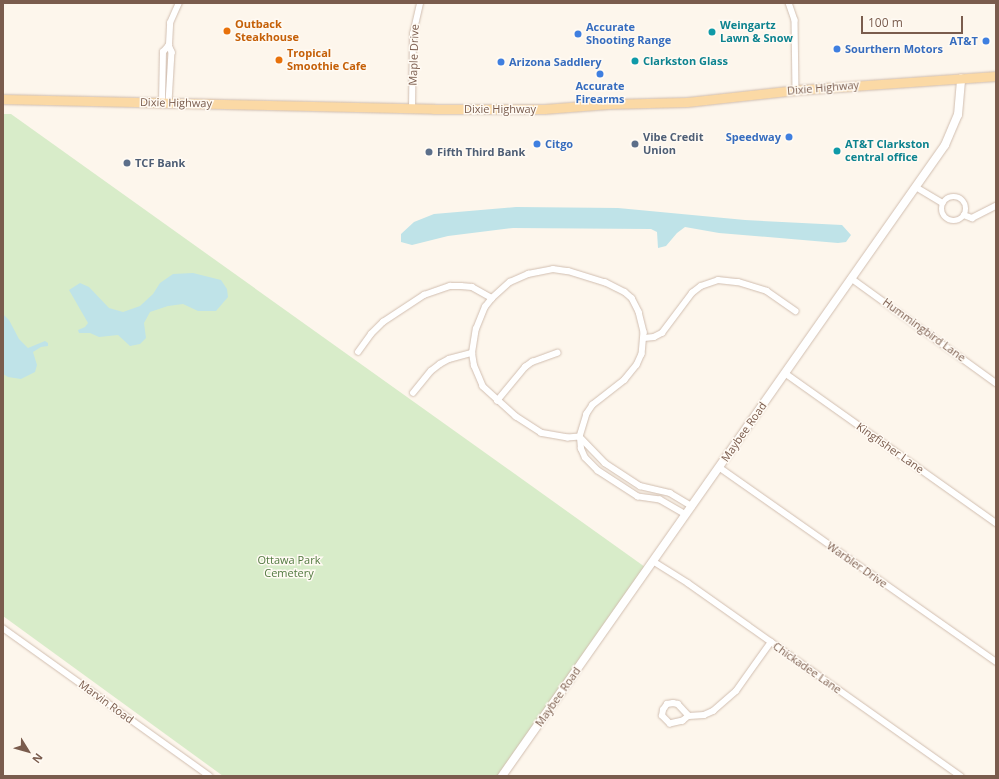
<!DOCTYPE html>
<style>
body{margin:0}
#map{position:relative;width:999px;height:779px;overflow:hidden;background:#fdf6ec;font-family:"Open Sans",sans-serif}
div>[style]{position:absolute}
[style*='--x']{left:calc(var(--x)*1px);top:calc(var(--y)*1px);width:calc(var(--w)*1px);rotate:calc(var(--a)*1deg)}
.green>*{inset:0;background:#d8ecc9}
.water>*{inset:0;background:#bfe3e8}
.roads{filter:drop-shadow(0 0 1px #d1beb0) drop-shadow(0 0 1px #d1beb0)}
.minor>*{height:5.5px;margin:-2.75px;padding:0 2.75px;transform-origin:2.75px;border-radius:2.75px;background:#fff}
.minor>.ring{margin:-2.75px;padding:0;box-sizing:content-box;background:none;border:5.5px solid #fff;border-radius:50%}
.secondary>*{height:8px;margin:-4px;padding:0 4px;transform-origin:4px;border-radius:4px;background:#fff}
.primary>*{height:9px;margin:-4.5px;padding:0 4.5px;transform-origin:4.5px;border-radius:4.5px;background:#fbd9a5}
.dots>*{width:11px;height:11px;translate:-50% -50%;box-sizing:border-box;border:2px solid #fffaf3;border-radius:50%}
span{translate:-50% -50%;white-space:nowrap;text-align:center;line-height:1.15;-webkit-text-stroke:3px #fffaf3;paint-order:stroke}
.food-label{font-size:11px;color:#c56008;font-weight:700}
.left{translate:0 -50%;text-align:left}
.culture-label{font-size:11px;color:#0d838f;font-weight:700}
.shop-label{font-size:11px;color:#366cbe;font-weight:700}
.right{translate:-100% -50%;text-align:right}
.street-label{font-size:11px;color:#7a5c4d}
.service-label{font-size:11px;color:#4e5e75;font-weight:700}
.park-label{font-size:11px;color:#537a41}
.frame{position:absolute;inset:0;border:4px solid #7a5c4d;pointer-events:none}
.north{position:absolute;left:8px;top:731px;width:40px;height:40px;-webkit-text-stroke:3px #fffaf3;paint-order:stroke;rotate:127deg;font-size:11px;font-weight:700;line-height:16px;text-align:center;color:#7a5c4d}
.north::after{content:'';display:block;margin:auto;width:14px;height:18px;background:#7a5c4d;clip-path:polygon(50% 0,100% 100%,50% 72%,0 100%)}
.scale{position:absolute;left:861px;top:16px;width:102px;height:18px;box-sizing:border-box;border:2px solid #7a5c4d;border-top:0;padding-left:5px;font-size:12px;line-height:14px;white-space:nowrap;color:#7a5c4d;-webkit-text-stroke:3px #fffaf3;paint-order:stroke}
</style>
<div id="map">
<div class="green">
<div style="clip-path:polygon(3px 114px,11px 114px,645px 567px,498px 776px,223px 776px,3px 616px)"></div>
</div>
<div class="water">
<div style="clip-path:polygon(516px 207px,618px 208px,745px 220px,842px 225px,851px 235px,846px 242px,838px 243px,719px 233px,685px 227px,677px 233px,666px 246px,658px 248px,657px 232px,651px 229px,513px 228px,448px 236px,412px 245px,401px 242px,401px 234px,414px 222px,434px 214px)"></div>
<div style="clip-path:polygon(193px 273px,221px 280px,227px 289px,228px 297px,216px 311px,198px 311px,183px 304px,168px 306px,150px 312px,144px 323px,146px 338px,140px 344px,130px 346px,118px 335px,99px 337px,90px 333px,79px 333px,78px 330px,85px 327px,88px 323px,69px 290px,80px 283px,89px 287px,109px 308px,123px 312px,140px 306px,153px 294px,160px 283px,173px 274px)"></div>
<div style="clip-path:polygon(3px 314px,9px 320px,19px 339px,28px 348px,45px 341px,48px 343px,48px 346px,41px 347px,33px 352px,37px 365px,35px 372px,21px 379px,8px 377px,3px 374px)"></div>
</div>
<div class="roads">
<div class="minor">
<div style="--x:789;--y:3;--w:18;--a:71"></div>
<div style="--x:795;--y:20;--w:70;--a:89.2"></div>
<div style="--x:169;--y:45;--w:22;--a:-87"></div>
<div style="--x:170;--y:23;--w:22;--a:-66"></div>
<div style="--x:162;--y:103;--w:51;--a:-88.9"></div>
<div style="--x:163;--y:52;--w:9;--a:-49"></div>
<div style="--x:169;--y:45;--w:8;--a:67"></div>
<div style="--x:172;--y:52;--w:51;--a:93.4"></div>
<div style="--x:412;--y:108;--w:74;--a:-89.2"></div>
<div style="--x:413;--y:34;--w:32;--a:-77"></div>
<div style="--x:916;--y:187;--w:31;--a:31"></div>
<div class="ring" style="left:942px;top:197px;width:18.5px;height:18.5px"></div>
<div style="--x:964;--y:215;--w:9;--a:21"></div>
<div style="--x:972;--y:218;--w:27;--a:-27"></div>
<div style="--x:553;--y:269;--w:15;--a:8"></div>
<div style="--x:568;--y:271;--w:39;--a:17"></div>
<div style="--x:605;--y:282;--w:22;--a:27"></div>
<div style="--x:625;--y:292;--w:9;--a:41"></div>
<div style="--x:632;--y:298;--w:16;--a:63"></div>
<div style="--x:639;--y:312;--w:21;--a:76"></div>
<div style="--x:644;--y:332;--w:22;--a:95"></div>
<div style="--x:642;--y:354;--w:12;--a:114"></div>
<div style="--x:637;--y:365;--w:19;--a:129"></div>
<div style="--x:625;--y:380;--w:41;--a:142"></div>
<div style="--x:593;--y:405;--w:11;--a:124"></div>
<div style="--x:587;--y:414;--w:24;--a:107"></div>
<div style="--x:580;--y:437;--w:12;--a:175"></div>
<div style="--x:568;--y:438;--w:27;--a:-170"></div>
<div style="--x:541;--y:433;--w:30;--a:-147"></div>
<div style="--x:516;--y:417;--w:45;--a:-137.7"></div>
<div style="--x:483;--y:387;--w:23;--a:-113"></div>
<div style="--x:474;--y:366;--w:13;--a:-99"></div>
<div style="--x:472;--y:353;--w:24;--a:-81"></div>
<div style="--x:476;--y:329;--w:24;--a:-68"></div>
<div style="--x:485;--y:307;--w:11;--a:-52"></div>
<div style="--x:492;--y:298;--w:24;--a:-42"></div>
<div style="--x:510;--y:282;--w:20;--a:-24"></div>
<div style="--x:528;--y:274;--w:25;--a:-11"></div>
<div style="--x:851;--y:278;--w:179;--a:35.9"></div>
<div style="--x:644;--y:338;--w:10;--a:-6"></div>
<div style="--x:654;--y:337;--w:9;--a:-27"></div>
<div style="--x:662;--y:333;--w:50;--a:-53.1"></div>
<div style="--x:692;--y:293;--w:11;--a:-38"></div>
<div style="--x:701;--y:286;--w:18;--a:-19"></div>
<div style="--x:718;--y:280;--w:20;--a:6"></div>
<div style="--x:738;--y:282;--w:30;--a:17"></div>
<div style="--x:767;--y:291;--w:35;--a:35"></div>
<div style="--x:358;--y:352;--w:22;--a:-54"></div>
<div style="--x:371;--y:334;--w:17;--a:-45"></div>
<div style="--x:383;--y:322;--w:49;--a:-33.4"></div>
<div style="--x:424;--y:295;--w:28;--a:-19"></div>
<div style="--x:450;--y:286;--w:11;--a:0"></div>
<div style="--x:461;--y:286;--w:11;--a:5"></div>
<div style="--x:472;--y:287;--w:23;--a:29"></div>
<div style="--x:785;--y:373;--w:259;--a:35.4"></div>
<div style="--x:413;--y:393;--w:28;--a:-51"></div>
<div style="--x:431;--y:371;--w:11;--a:-38"></div>
<div style="--x:440;--y:364;--w:10;--a:-29"></div>
<div style="--x:449;--y:359;--w:24;--a:-15"></div>
<div style="--x:497;--y:401;--w:44;--a:-50.5"></div>
<div style="--x:525;--y:367;--w:9;--a:-36"></div>
<div style="--x:532;--y:362;--w:27;--a:-20"></div>
<div style="--x:719;--y:467;--w:339;--a:35.1"></div>
<div style="--x:686;--y:515;--w:30;--a:-150"></div>
<div style="--x:660;--y:500;--w:22;--a:-172"></div>
<div style="--x:638;--y:497;--w:48;--a:-147"></div>
<div style="--x:598;--y:471;--w:18;--a:-135"></div>
<div style="--x:585;--y:458;--w:10;--a:-114"></div>
<div style="--x:581;--y:449;--w:12;--a:-95"></div>
<div style="--x:580;--y:437;--w:36;--a:46"></div>
<div style="--x:605;--y:463;--w:42;--a:33.3"></div>
<div style="--x:640;--y:486;--w:31;--a:13"></div>
<div style="--x:670;--y:493;--w:26;--a:31"></div>
<div style="--x:653;--y:561;--w:41;--a:32.2"></div>
<div style="--x:688;--y:583;--w:334;--a:35.3"></div>
<div style="--x:3;--y:628;--w:254;--a:35.6"></div>
<div style="--x:689;--y:716;--w:8;--a:140"></div>
<div style="--x:683;--y:721;--w:13;--a:167"></div>
<div style="--x:670;--y:724;--w:11;--a:-135"></div>
<div style="--x:662;--y:716;--w:6;--a:-81"></div>
<div style="--x:663;--y:710;--w:7;--a:-56"></div>
<div style="--x:667;--y:704;--w:6;--a:-9"></div>
<div style="--x:673;--y:703;--w:5;--a:11"></div>
<div style="--x:678;--y:704;--w:16;--a:47"></div>
<div style="--x:689;--y:716;--w:15;--a:-4"></div>
<div style="--x:704;--y:715;--w:10;--a:-24"></div>
<div style="--x:713;--y:711;--w:30;--a:-41"></div>
<div style="--x:736;--y:691;--w:60;--a:-54.5"></div>
</div>
<div class="secondary">
<div style="--x:502;--y:776;--w:771;--a:-54.93"></div>
<div style="--x:945;--y:145;--w:33;--a:-67"></div>
<div style="--x:958;--y:115;--w:37;--a:-85"></div>
</div>
<div class="primary">
<div style="--x:3;--y:99;--w:431;--a:1.3"></div>
<div style="--x:434;--y:109;--w:110;--a:0"></div>
<div style="--x:544;--y:109;--w:65;--a:-4.4"></div>
<div style="--x:609;--y:104;--w:78;--a:-1.5"></div>
<div style="--x:687;--y:102;--w:110;--a:-6.3"></div>
<div style="--x:796;--y:90;--w:200;--a:-4"></div>
</div>
</div>
<div class="dots">
<div style="left:227px;top:31px;background:#e8710a"></div>
<div style="left:712px;top:32px;background:#0f9aa8"></div>
<div style="left:578px;top:34px;background:#3f7fe0"></div>
<div style="left:986px;top:41px;background:#3f7fe0"></div>
<div style="left:837px;top:49px;background:#3f7fe0"></div>
<div style="left:279px;top:60px;background:#e8710a"></div>
<div style="left:635px;top:61px;background:#0f9aa8"></div>
<div style="left:501px;top:62px;background:#3f7fe0"></div>
<div style="left:600px;top:74px;background:#3f7fe0"></div>
<div style="left:789px;top:137px;background:#3f7fe0"></div>
<div style="left:537px;top:144px;background:#3f7fe0"></div>
<div style="left:635px;top:144px;background:#5c6f8a"></div>
<div style="left:837px;top:151px;background:#0f9aa8"></div>
<div style="left:429px;top:152px;background:#5c6f8a"></div>
<div style="left:127px;top:163px;background:#5c6f8a"></div>
</div>
<div class="food-label">
<span class="left" style="left:235px;top:31px">Outback<br>Steakhouse</span>
<span class="left" style="left:287px;top:60px">Tropical<br>Smoothie Cafe</span>
</div>
<div class="culture-label">
<span class="left" style="left:720px;top:32px">Weingartz<br>Lawn &amp; Snow</span>
<span class="left" style="left:643px;top:61px">Clarkston Glass</span>
<span class="left" style="left:845px;top:151px">AT&amp;T Clarkston<br>central office</span>
</div>
<div class="shop-label">
<span class="left" style="left:586px;top:34px">Accurate<br>Shooting Range</span>
<span class="right" style="left:978px;top:41px">AT&amp;T</span>
<span class="left" style="left:845px;top:49px">Sourthern Motors</span>
<span class="left" style="left:509px;top:62px">Arizona Saddlery</span>
<span style="left:600px;top:93px">Accurate<br>Firearms</span>
<span class="right" style="left:781px;top:137px">Speedway</span>
<span class="left" style="left:545px;top:144px">Citgo</span>
</div>
<div class="street-label">
<span style="left:414px;top:55px;rotate:-88deg">Maple Drive</span>
<span style="left:823px;top:88px;rotate:-5deg">Dixie Highway</span>
<span style="left:176px;top:103px;rotate:1deg">Dixie Highway</span>
<span style="left:500px;top:109px">Dixie Highway</span>
<span style="left:924px;top:330px;rotate:36deg">Hummingbird Lane</span>
<span style="left:744px;top:432px;rotate:-55deg">Maybee Road</span>
<span style="left:890px;top:448px;rotate:35deg">Kingfisher Lane</span>
<span style="left:857px;top:565px;rotate:35deg">Warbler Drive</span>
<span style="left:807px;top:668px;rotate:35deg">Chickadee Lane</span>
<span style="left:558px;top:697px;rotate:-55deg">Maybee Road</span>
<span style="left:106px;top:702px;rotate:36deg">Marvin Road</span>
</div>
<div class="service-label">
<span class="left" style="left:643px;top:144px">Vibe Credit<br>Union</span>
<span class="left" style="left:437px;top:152px">Fifth Third Bank</span>
<span class="left" style="left:135px;top:163px">TCF Bank</span>
</div>
<div class="park-label">
<span style="left:289px;top:567px">Ottawa Park<br>Cemetery</span>
</div>
<div class="frame"></div>
<div class="north">N</div>
<div class="scale">100 m</div>
</div>
